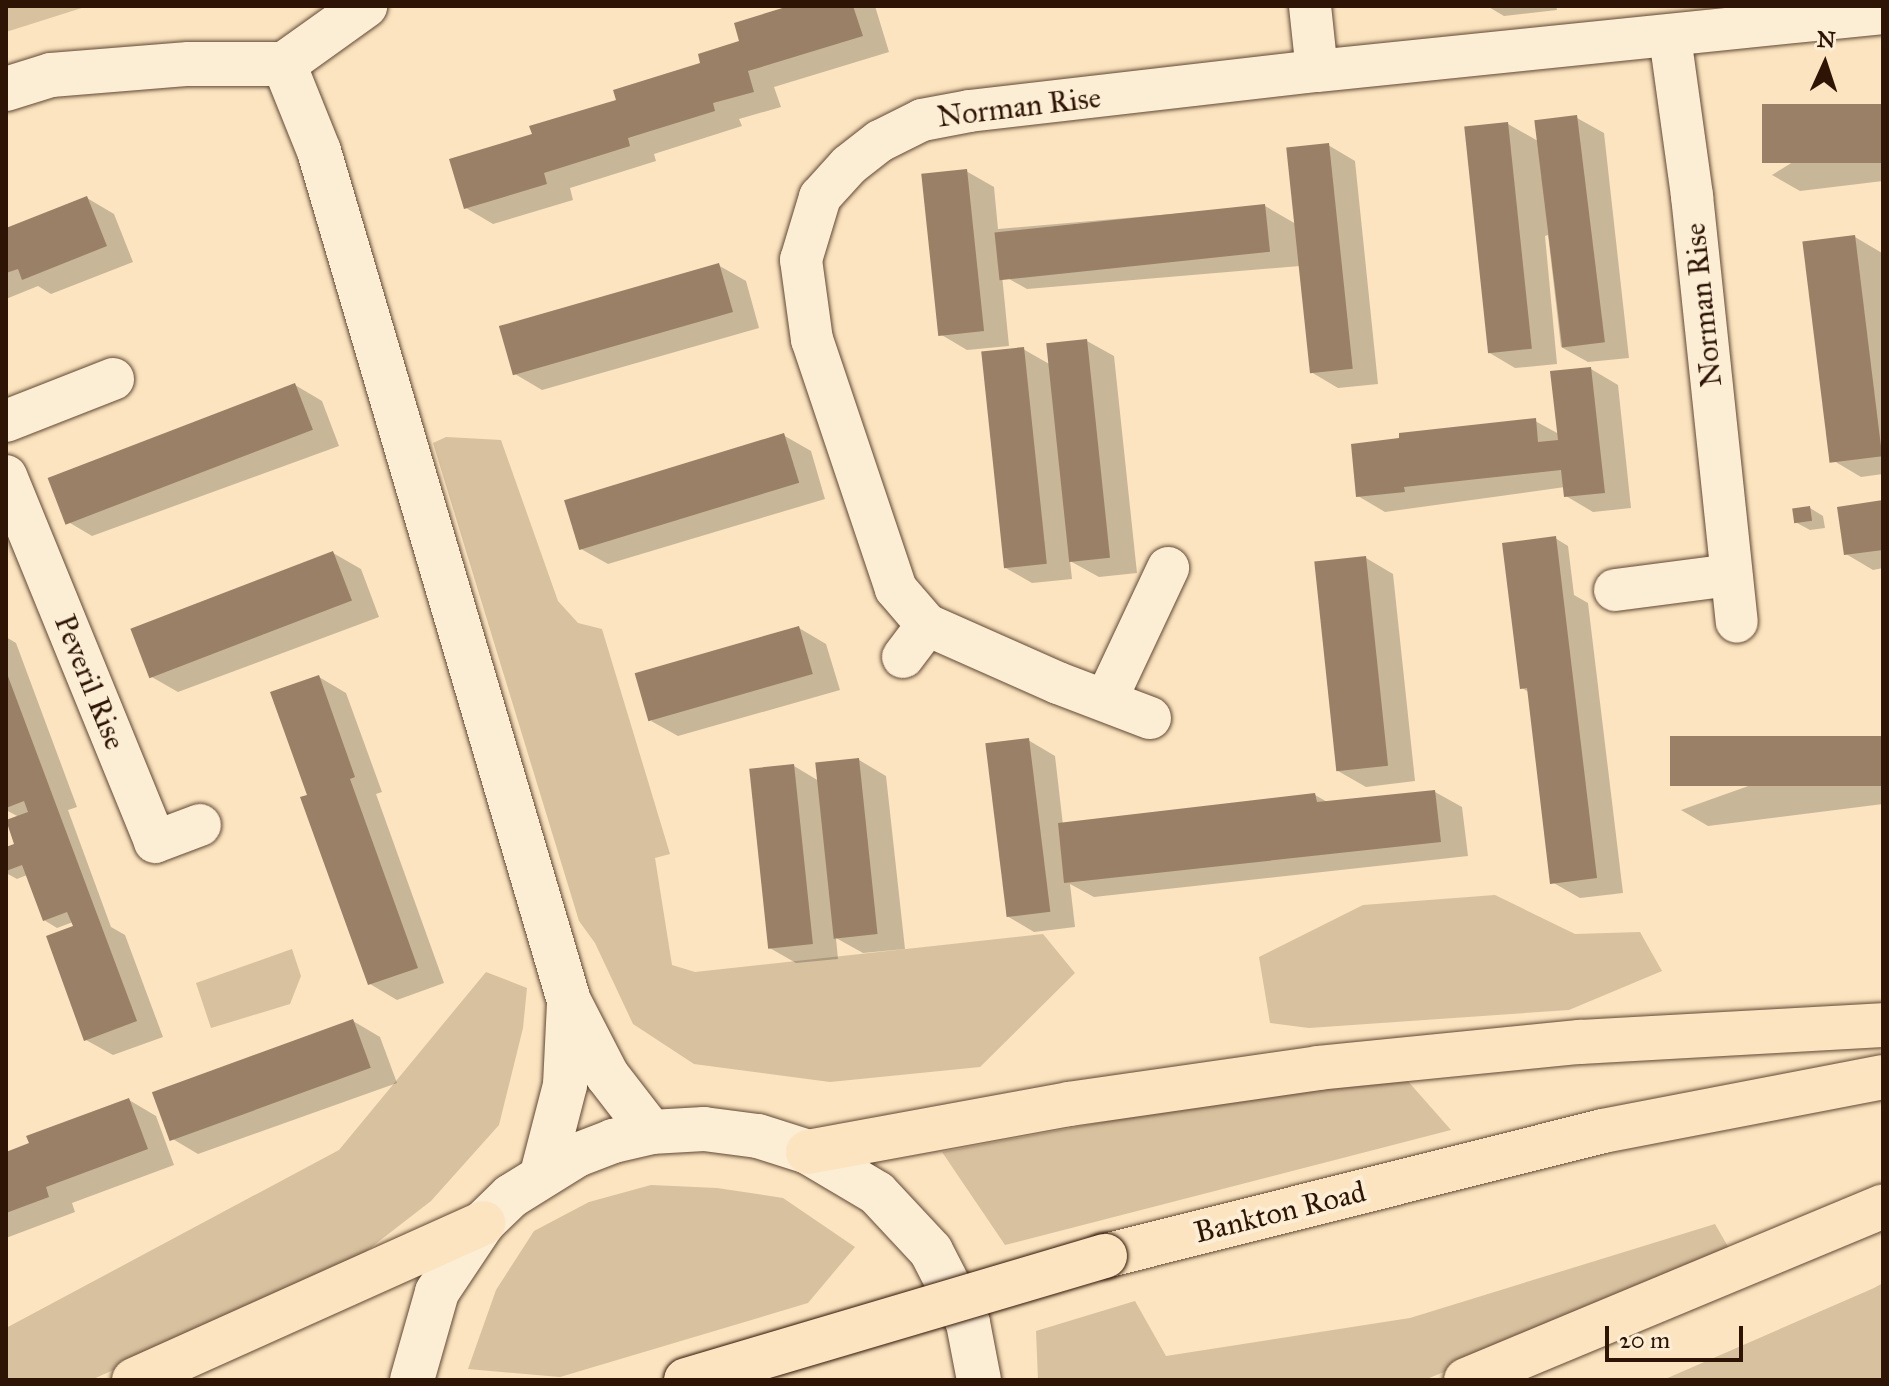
<!DOCTYPE html>
<style>
body{margin:0}
#map{position:relative;width:1889px;height:1386px;overflow:hidden;background:#fbe4bf;font-family:"IM FELL Great Primer",serif}
div>[style]{position:absolute}
[style*='--x']{left:calc(var(--x)*1px);top:calc(var(--y)*1px);width:calc(var(--w)*1px);rotate:calc(var(--a)*1deg)}
.green>*{inset:0;background:#d8c19f}
.shadow>*{inset:0;background:#0003}
.building>*{inset:0;background:#998066;transform-origin:0 0}
.roads{filter:drop-shadow(0 0 2px #614834) drop-shadow(0 0 2px #614834)}
.minor>*{height:42px;margin:-21px;padding:0 21px;transform-origin:21px;border-radius:21px;background:#fcedd5}
.tertiary>*{height:44px;margin:-22px;padding:0 22px;transform-origin:22px;border-radius:22px;background:#fcedd5}
.primary>*{height:44px;margin:-22px;padding:0 22px;transform-origin:22px;border-radius:22px;background:#fbe4bf}
.bridges{filter:drop-shadow(0 0 2px #2e1405) drop-shadow(0 0 2px #2e1405)}
.primary-bridge>*{height:44px;margin:-22px;padding:0 22px;transform-origin:22px;border-radius:22px;background:#fbe4bf}
span{translate:-50% -50%;white-space:nowrap;text-align:center;line-height:1.15;-webkit-text-stroke:8px #fcedd5;paint-order:stroke}
.street-label{font-size:30px;color:#2e1405}
.frame{position:absolute;inset:0;border:8px solid #2e1405;pointer-events:none}
.north{position:absolute;left:1785px;top:24px;width:80px;height:80px;-webkit-text-stroke:6px #fcedd5;paint-order:stroke;rotate:3deg;font-size:22px;font-weight:700;line-height:32px;text-align:center;color:#2e1405}
.north::after{content:'';display:block;margin:auto;width:28px;height:36px;background:#2e1405;clip-path:polygon(50% 0,100% 100%,50% 72%,0 100%)}
.scale{position:absolute;left:1605px;top:1326px;width:138px;height:36px;box-sizing:border-box;border:4px solid #2e1405;border-top:0;padding-left:10px;font-size:24px;line-height:28px;white-space:nowrap;color:#2e1405;-webkit-text-stroke:6px #fcedd5;paint-order:stroke}
</style>
<div id="map">
<div class="green">
<div style="clip-path:polygon(6px 6px,88px 6px,6px 32px)"></div>
<div style="clip-path:polygon(446px 437px,501px 440px,558px 601px,578px 623px,602px 629px,670px 854px,655px 858px,672px 965px,695px 972px,1043px 934px,1075px 973px,980px 1067px,830px 1082px,694px 1064px,633px 1024px,595px 943px,579px 921px,433px 443px)"></div>
<div style="clip-path:polygon(1495px 895px,1575px 934px,1640px 932px,1662px 971px,1569px 1010px,1309px 1028px,1270px 1023px,1259px 957px,1363px 905px)"></div>
<div style="clip-path:polygon(292px 949px,301px 976px,290px 1004px,211px 1028px,196px 983px)"></div>
<div style="clip-path:polygon(486px 972px,527px 988px,523px 1028px,499px 1125px,431px 1201px,347px 1266px,91px 1380px,6px 1380px,6px 1328px,339px 1150px)"></div>
<div style="clip-path:polygon(1406px 1079px,1451px 1130px,1005px 1245px,942px 1152px,1188px 1106px)"></div>
<div style="clip-path:polygon(651px 1185px,717px 1188px,783px 1198px,855px 1247px,808px 1303px,560px 1377px,468px 1369px,496px 1290px,534px 1231px,589px 1202px)"></div>
<div style="clip-path:polygon(1715px 1224px,1734px 1257px,1424px 1380px,1038px 1380px,1036px 1331px,1135px 1301px,1166px 1356px,1410px 1318px)"></div>
<div style="clip-path:polygon(1883px 1283px,1883px 1380px,1663px 1380px,1874px 1288px)"></div>
</div>
<div class="shadow">
<div style="clip-path:polygon(797px 6px,875px 6px,889px 52px,774px 87px,781px 107px,739px 119px,742px 126px,654px 154px,656px 161px,570px 188px,573px 200px,493px 224px,466px 208px,535px 135px,703px 64px)"></div>
<div style="clip-path:polygon(1487px 6px,1556px 6px,1557px 10px,1504px 16px)"></div>
<div style="clip-path:polygon(1883px 106px,1883px 181px,1800px 191px,1772px 175px)"></div>
<div style="clip-path:polygon(1577px 118px,1604px 133px,1629px 358px,1588px 362px,1561px 347px,1548px 235px,1545px 236px,1557px 364px,1515px 368px,1488px 352px,1508px 124px,1538px 141px)"></div>
<div style="clip-path:polygon(1328px 145px,1355px 161px,1378px 384px,1338px 388px,1311px 372px,1300px 266px,1027px 289px,1002px 275px,1009px 346px,967px 350px,940px 334px,966px 171px,994px 187px,998px 229px,1265px 206px,1296px 224px)"></div>
<div style="clip-path:polygon(87px 198px,114px 214px,133px 262px,51px 294px,38px 286px,6px 299px,6px 226px,10px 228px)"></div>
<div style="clip-path:polygon(1855px 237px,1882px 253px,1883px 258px,1883px 474px,1861px 477px,1834px 461px)"></div>
<div style="clip-path:polygon(718px 265px,746px 281px,759px 328px,542px 390px,515px 374px)"></div>
<div style="clip-path:polygon(1087px 341px,1114px 356px,1137px 573px,1099px 577px,1070px 561px,1072px 579px,1032px 583px,1004px 567px,1023px 349px,1051px 365px)"></div>
<div style="clip-path:polygon(1591px 369px,1618px 385px,1631px 508px,1593px 512px,1566px 496px,1565px 487px,1385px 512px,1358px 496px,1535px 421px,1559px 434px)"></div>
<div style="clip-path:polygon(295px 385px,322px 401px,339px 446px,92px 536px,65px 520px)"></div>
<div style="clip-path:polygon(783px 435px,811px 451px,825px 499px,608px 564px,581px 549px)"></div>
<div style="clip-path:polygon(1883px 503px,1883px 568px,1873px 570px,1846px 554px)"></div>
<div style="clip-path:polygon(1810px 508px,1823px 516px,1825px 528px,1810px 530px,1797px 523px)"></div>
<div style="clip-path:polygon(1555px 538px,1568px 546px,1574px 595px,1588px 603px,1623px 893px,1580px 898px,1552px 882px,1529px 692px,1522px 688px)"></div>
<div style="clip-path:polygon(333px 553px,361px 569px,379px 617px,178px 692px,150px 676px)"></div>
<div style="clip-path:polygon(1366px 558px,1393px 574px,1415px 781px,1366px 787px,1338px 771px)"></div>
<div style="clip-path:polygon(799px 628px,826px 644px,840px 690px,678px 736px,651px 721px)"></div>
<div style="clip-path:polygon(6px 637px,16px 643px,77px 807px,68px 810px,111px 927px,125px 935px,163px 1037px,113px 1055px,86px 1040px,78px 927px,73px 922px,57px 928px,44px 920px,27px 875px,17px 879px,6px 873px,6px 849px,17px 845px,19px 817px,6px 810px)"></div>
<div style="clip-path:polygon(319px 677px,346px 693px,382px 792px,376px 794px,444px 983px,397px 1000px,370px 984px,310px 796px)"></div>
<div style="clip-path:polygon(1883px 738px,1883px 804px,1708px 826px,1681px 810px)"></div>
<div style="clip-path:polygon(1028px 740px,1055px 756px,1063px 825px,1315px 795px,1329px 803px,1435px 792px,1462px 807px,1468px 856px,1094px 897px,1070px 884px,1075px 927px,1034px 932px,1007px 916px)"></div>
<div style="clip-path:polygon(859px 760px,886px 776px,905px 949px,863px 953px,836px 938px,838px 959px,796px 963px,768px 947px,794px 766px,819px 781px)"></div>
<div style="clip-path:polygon(353px 1021px,380px 1037px,397px 1083px,198px 1154px,171px 1138px)"></div>
<div style="clip-path:polygon(129px 1100px,156px 1116px,174px 1165px,72px 1203px,75px 1212px,6px 1238px,6px 1154px)"></div>
</div>
<div class="building">
<div style="clip-path:polygon(789px 6px,853px 6px,863px 36px,748px 71px,754px 92px,713px 103px,715px 111px,628px 138px,630px 146px,544px 173px,547px 184px,464px 209px,449px 159px,532px 134px,529px 126px,616px 100px,613px 90px,700px 63px,698px 54px,739px 41px,734px 23px)"></div>
<div style="left:1883px;top:104px;width:59px;height:121px;rotate:90deg"></div>
<div style="left:1577px;top:115px;width:229px;height:43px;rotate:83deg"></div>
<div style="left:1508px;top:122px;width:228px;height:44px;rotate:84deg"></div>
<div style="left:1329px;top:143px;width:227px;height:43px;rotate:84deg"></div>
<div style="left:967px;top:169px;width:163px;height:46px;rotate:84deg"></div>
<div style="clip-path:polygon(87px 196px,107px 246px,22px 280px,18px 269px,6px 273px,6px 228px)"></div>
<div style="left:1265px;top:204px;width:48px;height:272px;rotate:84deg"></div>
<div style="left:1855px;top:235px;width:223px;height:53px;rotate:83deg"></div>
<div style="left:719px;top:263px;width:51px;height:229px;rotate:74deg"></div>
<div style="left:1087px;top:339px;width:220px;height:41px;rotate:84deg"></div>
<div style="left:1024px;top:347px;width:218px;height:43px;rotate:84deg"></div>
<div style="clip-path:polygon(1591px 367px,1605px 493px,1564px 497px,1561px 470px,1404px 487px,1405px 492px,1356px 497px,1351px 444px,1399px 438px,1399px 433px,1536px 418px,1538px 442px,1558px 440px,1550px 371px)"></div>
<div style="left:295px;top:383px;width:50px;height:265px;rotate:69deg"></div>
<div style="left:784px;top:433px;width:52px;height:230px;rotate:73deg"></div>
<div style="clip-path:polygon(1883px 500px,1883px 550px,1844px 555px,1837px 507px)"></div>
<div style="left:1810px;top:506px;width:15px;height:18px;rotate:82deg"></div>
<div style="clip-path:polygon(1556px 536px,1597px 878px,1550px 884px,1527px 688px,1520px 689px,1502px 543px)"></div>
<div style="left:333px;top:551px;width:53px;height:217px;rotate:69deg"></div>
<div style="left:1366px;top:556px;width:211px;height:52px;rotate:84deg"></div>
<div style="left:799px;top:626px;width:50px;height:171px;rotate:74deg"></div>
<div style="clip-path:polygon(6px 671px,137px 1021px,84px 1041px,46px 936px,73px 926px,67px 912px,43px 921px,22px 865px,6px 871px,6px 847px,14px 844px,6px 820px,28px 812px,24px 801px,6px 808px)"></div>
<div style="clip-path:polygon(319px 675px,355px 777px,350px 779px,418px 968px,368px 985px,300px 797px,307px 795px,270px 692px)"></div>
<div style="left:1883px;top:736px;width:50px;height:213px;rotate:90deg"></div>
<div style="left:1029px;top:738px;width:175px;height:44px;rotate:83deg"></div>
<div style="left:859px;top:758px;width:177px;height:44px;rotate:84deg"></div>
<div style="left:794px;top:764px;width:181px;height:45px;rotate:84deg"></div>
<div style="clip-path:polygon(1435px 790px,1441px 842px,1064px 883px,1058px 823px,1315px 793px,1317px 802px)"></div>
<div style="left:353px;top:1019px;width:52px;height:214px;rotate:70deg"></div>
<div style="clip-path:polygon(129px 1098px,148px 1149px,46px 1187px,49px 1197px,6px 1213px,6px 1152px,29px 1143px,26px 1136px)"></div>
</div>
<div class="roads">
<div class="minor">
<div style="--x:1310;--y:6;--w:65;--a:83.9"></div>
<div style="--x:1317;--y:71;--w:569;--a:-5.85"></div>
<div style="--x:1670;--y:37;--w:161;--a:82.1"></div>
<div style="--x:1692;--y:196;--w:428;--a:84"></div>
<div style="--x:6;--y:421;--w:115;--a:-21.4"></div>
<div style="--x:6;--y:476;--w:395;--a:67.8"></div>
<div style="--x:155;--y:842;--w:48;--a:-20.7"></div>
<div style="--x:1615;--y:590;--w:117;--a:-7.4"></div>
<div style="--x:903;--y:657;--w:40;--a:-53"></div>
<div style="--x:1106;--y:700;--w:146;--a:-64.8"></div>
<div style="--x:1150;--y:718;--w:98;--a:-159.2"></div>
<div style="--x:1058;--y:683;--w:143;--a:-156.1"></div>
<div style="--x:927;--y:625;--w:48;--a:-130.7"></div>
<div style="--x:896;--y:589;--w:263;--a:-108.6"></div>
<div style="--x:812;--y:340;--w:81;--a:-97.8"></div>
<div style="--x:801;--y:260;--w:66;--a:-73.2"></div>
<div style="--x:820;--y:197;--w:43;--a:-47.8"></div>
<div style="--x:849;--y:165;--w:39;--a:-38"></div>
<div style="--x:880;--y:141;--w:47;--a:-26.6"></div>
<div style="--x:922;--y:120;--w:48;--a:-10.8"></div>
<div style="--x:969;--y:111;--w:350;--a:-6.6"></div>
</div>
<div class="tertiary">
<div style="--x:284;--y:64;--w:94;--a:68.1"></div>
<div style="--x:319;--y:151;--w:886;--a:73.61"></div>
<div style="--x:569;--y:1001;--w:83;--a:62.8"></div>
<div style="--x:607;--y:1075;--w:72;--a:52.3"></div>
<div style="--x:284;--y:64;--w:100;--a:-35.6"></div>
<div style="--x:6;--y:89;--w:47;--a:-17.3"></div>
<div style="--x:51;--y:75;--w:138;--a:-4.6"></div>
<div style="--x:189;--y:64;--w:95;--a:0"></div>
<div style="--x:542;--y:1174;--w:92;--a:-75.5"></div>
<div style="--x:565;--y:1085;--w:81;--a:-87.2"></div>
<div style="--x:412;--y:1380;--w:91;--a:-74.1"></div>
<div style="--x:437;--y:1292;--w:83;--a:-56.3"></div>
<div style="--x:483;--y:1223;--w:39;--a:-44"></div>
<div style="--x:511;--y:1196;--w:78;--a:-31.8"></div>
<div style="--x:577;--y:1155;--w:39;--a:-21"></div>
<div style="--x:613;--y:1141;--w:39;--a:-13"></div>
<div style="--x:651;--y:1132;--w:53;--a:-3.2"></div>
<div style="--x:704;--y:1129;--w:54;--a:7.4"></div>
<div style="--x:758;--y:1136;--w:52;--a:17.7"></div>
<div style="--x:808;--y:1152;--w:80;--a:30.7"></div>
<div style="--x:877;--y:1193;--w:79;--a:47"></div>
<div style="--x:931;--y:1251;--w:81;--a:62.8"></div>
<div style="--x:968;--y:1323;--w:58;--a:79.1"></div>
</div>
<div class="primary">
<div style="--x:808;--y:1152;--w:265;--a:-10.4"></div>
<div style="--x:1069;--y:1104;--w:252;--a:-8.2"></div>
<div style="--x:1318;--y:1068;--w:263;--a:-5.7"></div>
<div style="--x:1580;--y:1042;--w:303;--a:-3.2"></div>
<div style="--x:1105;--y:1256;--w:513;--a:-14.09"></div>
<div style="--x:1603;--y:1131;--w:285;--a:-10.9"></div>
<div style="--x:134;--y:1380;--w:383;--a:-24.2"></div>
<div style="--x:1466;--y:1380;--w:452;--a:-22.6"></div>
</div>
</div>
<div class="bridges">
<div class="primary-bridge">
<div style="--x:686;--y:1380;--w:437;--a:-16.5"></div>
</div>
</div>
<div class="street-label">
<span style="left:1019px;top:107px;rotate:-7deg">Norman Rise</span>
<span style="left:1703px;top:305px;rotate:-96deg">Norman Rise</span>
<span style="left:90px;top:682px;rotate:68deg">Peveril Rise</span>
<span style="left:1280px;top:1212px;rotate:-14deg">Bankton Road</span>
</div>
<div class="frame"></div>
<div class="north">N</div>
<div class="scale">20 m</div>
</div>
